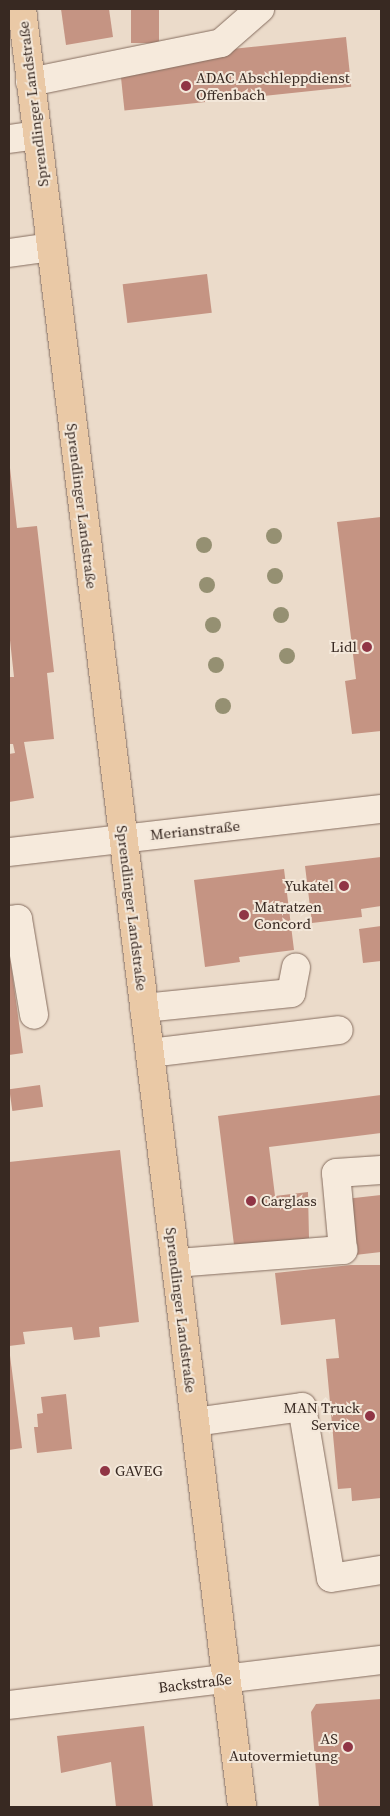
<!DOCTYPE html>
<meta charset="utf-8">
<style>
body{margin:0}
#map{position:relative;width:390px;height:1816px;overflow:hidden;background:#ebdbca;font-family:"Source Serif 4",serif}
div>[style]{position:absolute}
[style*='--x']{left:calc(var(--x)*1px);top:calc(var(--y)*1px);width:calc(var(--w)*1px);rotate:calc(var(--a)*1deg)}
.building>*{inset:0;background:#c59483;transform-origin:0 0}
.roads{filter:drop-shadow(0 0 1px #866e60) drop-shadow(0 0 1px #866e60)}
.minor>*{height:28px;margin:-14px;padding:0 14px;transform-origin:14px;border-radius:14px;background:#f6eadc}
.major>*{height:28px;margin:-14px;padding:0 14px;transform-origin:14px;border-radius:14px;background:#eac9a6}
.trees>*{width:16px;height:16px;margin:-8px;border-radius:50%;background:#959072}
.dots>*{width:14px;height:14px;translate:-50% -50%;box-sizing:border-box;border:2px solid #f3e7d9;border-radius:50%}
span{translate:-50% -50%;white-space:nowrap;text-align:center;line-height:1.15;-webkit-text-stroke:4px #f3e7d9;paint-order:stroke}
.poi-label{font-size:15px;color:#382922}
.left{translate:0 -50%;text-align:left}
.right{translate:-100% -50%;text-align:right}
.street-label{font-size:15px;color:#382922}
.frame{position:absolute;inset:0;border:10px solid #382922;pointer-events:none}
</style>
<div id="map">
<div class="building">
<div style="clip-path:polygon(61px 9px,109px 9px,113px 37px,66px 45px)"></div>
<div style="left:131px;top:9px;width:28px;height:34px"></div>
<div style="left:346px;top:37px;width:50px;height:228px;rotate:84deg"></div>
<div style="left:207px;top:274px;width:39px;height:85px;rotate:83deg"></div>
<div style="clip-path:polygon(10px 468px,17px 528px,37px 526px,54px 672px,47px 673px,54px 739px,24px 742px,34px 798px,9px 802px,9px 754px,15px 753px,13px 744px,9px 744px,9px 677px,14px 677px,9px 631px)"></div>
<div style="clip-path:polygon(381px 517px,381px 731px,352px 734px,345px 681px,356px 679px,337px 522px)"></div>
<div style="clip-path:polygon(381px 857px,381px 906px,361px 909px,362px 917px,312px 923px,305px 866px)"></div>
<div style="clip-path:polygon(284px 869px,294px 950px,239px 957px,240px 962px,205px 967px,194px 880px)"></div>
<div style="clip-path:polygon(381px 926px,381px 961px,363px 963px,359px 929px)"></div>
<div style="clip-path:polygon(9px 949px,23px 1053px,9px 1055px)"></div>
<div style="left:40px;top:1085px;width:22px;height:31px;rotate:82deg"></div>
<div style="clip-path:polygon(381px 1095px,381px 1133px,269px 1147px,275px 1196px,308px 1192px,309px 1238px,235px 1253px,218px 1116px)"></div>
<div style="clip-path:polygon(120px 1150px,139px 1322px,99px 1327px,100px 1337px,74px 1340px,72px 1327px,23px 1332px,25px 1344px,9px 1346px,9px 1162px)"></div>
<div style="clip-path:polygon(381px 1195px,381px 1252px,355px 1255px,345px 1199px)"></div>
<div style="clip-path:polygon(351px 1265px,381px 1265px,381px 1498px,352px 1501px,351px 1488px,338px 1489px,326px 1359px,339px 1358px,335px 1319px,281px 1325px,275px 1273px)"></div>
<div style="clip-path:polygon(9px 1348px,22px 1448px,9px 1450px)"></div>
<div style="clip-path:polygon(66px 1394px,72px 1449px,37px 1453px,34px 1427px,38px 1427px,37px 1414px,43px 1413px,41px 1397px)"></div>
<div style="clip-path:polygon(381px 1699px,381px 1807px,319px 1807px,311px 1712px,316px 1704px)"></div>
<div style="clip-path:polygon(144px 1726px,153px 1807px,116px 1807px,111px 1762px,61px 1773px,57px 1736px)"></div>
</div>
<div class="roads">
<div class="minor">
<div style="--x:30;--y:82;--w:195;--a:-11.5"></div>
<div style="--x:221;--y:43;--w:52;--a:-41.1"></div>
<div style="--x:9;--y:139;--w:28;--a:-8"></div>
<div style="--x:9;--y:253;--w:42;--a:-8.1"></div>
<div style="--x:9;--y:852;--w:374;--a:-6.6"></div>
<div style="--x:9;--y:920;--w:9;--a:-6"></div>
<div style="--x:18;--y:919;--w:97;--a:80.5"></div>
<div style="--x:144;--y:1008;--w:148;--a:-5.8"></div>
<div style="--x:291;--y:993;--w:26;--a:-79"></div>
<div style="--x:150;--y:1053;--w:190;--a:-6.9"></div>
<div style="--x:176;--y:1263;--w:168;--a:-4.5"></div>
<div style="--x:343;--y:1250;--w:77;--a:-95.2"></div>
<div style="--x:336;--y:1173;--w:45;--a:-3.8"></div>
<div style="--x:195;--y:1422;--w:108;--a:-8"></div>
<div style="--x:302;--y:1407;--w:173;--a:80.4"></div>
<div style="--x:331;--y:1578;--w:51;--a:-9.1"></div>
<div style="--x:9;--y:1705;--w:375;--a:-6.9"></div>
</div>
<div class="major">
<div style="--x:22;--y:9;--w:1811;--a:83.02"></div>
</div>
</div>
<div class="trees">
<div style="left:274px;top:536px"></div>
<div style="left:204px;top:545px"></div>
<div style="left:275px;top:576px"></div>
<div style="left:207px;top:585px"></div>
<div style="left:281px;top:615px"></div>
<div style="left:213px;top:625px"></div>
<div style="left:287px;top:656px"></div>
<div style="left:216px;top:665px"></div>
<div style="left:223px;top:706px"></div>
</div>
<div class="dots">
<div style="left:186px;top:86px;background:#903545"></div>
<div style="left:367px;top:647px;background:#903545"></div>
<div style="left:344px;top:886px;background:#903545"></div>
<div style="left:244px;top:915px;background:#903545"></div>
<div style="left:251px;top:1201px;background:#903545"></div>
<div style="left:370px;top:1416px;background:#903545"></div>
<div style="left:105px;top:1471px;background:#903545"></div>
<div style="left:348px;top:1747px;background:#903545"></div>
</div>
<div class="poi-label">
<span class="left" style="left:196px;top:86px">ADAC Abschleppdienst<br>Offenbach</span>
<span class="right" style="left:357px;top:647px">Lidl</span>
<span class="right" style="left:334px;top:886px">Yukatel</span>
<span class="left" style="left:254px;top:915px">Matratzen<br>Concord</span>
<span class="left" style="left:261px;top:1201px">Carglass</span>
<span class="right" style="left:360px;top:1416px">MAN Truck<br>Service</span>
<span class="left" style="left:115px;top:1471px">GAVEG</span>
<span class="right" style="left:338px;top:1747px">AS<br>Autovermietung</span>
</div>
<div class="street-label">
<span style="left:33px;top:104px;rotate:-97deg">Sprendlinger Landstraße</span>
<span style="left:82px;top:506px;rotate:83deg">Sprendlinger Landstraße</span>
<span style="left:195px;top:830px;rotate:-6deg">Merianstraße</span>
<span style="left:132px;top:908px;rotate:83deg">Sprendlinger Landstraße</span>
<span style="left:181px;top:1310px;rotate:83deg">Sprendlinger Landstraße</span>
<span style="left:195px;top:1683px;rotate:-7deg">Backstraße</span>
</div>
<div class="frame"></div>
</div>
